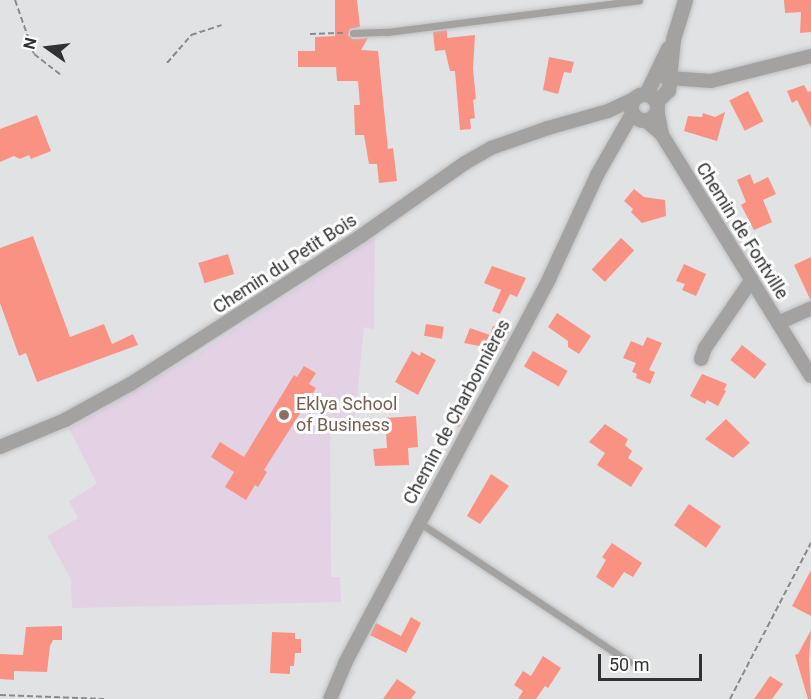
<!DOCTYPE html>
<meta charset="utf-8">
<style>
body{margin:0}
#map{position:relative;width:811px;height:699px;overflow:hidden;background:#e0e2e4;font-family:Roboto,sans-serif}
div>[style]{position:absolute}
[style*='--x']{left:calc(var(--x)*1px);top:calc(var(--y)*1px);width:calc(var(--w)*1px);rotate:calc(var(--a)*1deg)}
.education>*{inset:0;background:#e2d2e4}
.building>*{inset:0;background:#fa9284;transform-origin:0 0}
.path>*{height:2px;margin-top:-1px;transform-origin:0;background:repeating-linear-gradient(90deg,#888a8b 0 6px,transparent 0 9px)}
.roads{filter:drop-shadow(0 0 2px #bdbfc1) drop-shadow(0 0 2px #bdbfc1)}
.service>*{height:7px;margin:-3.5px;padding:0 3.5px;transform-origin:3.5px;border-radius:3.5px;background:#a3a2a1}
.minor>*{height:14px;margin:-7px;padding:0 7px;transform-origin:7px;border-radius:7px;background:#a3a2a1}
.tertiary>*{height:15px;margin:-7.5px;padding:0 7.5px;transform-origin:7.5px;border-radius:7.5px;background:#a3a2a1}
.tertiary>.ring{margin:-7.5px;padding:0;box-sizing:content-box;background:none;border:15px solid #a3a2a1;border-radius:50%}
.dots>*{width:16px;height:16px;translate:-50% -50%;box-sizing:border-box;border:3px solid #fff;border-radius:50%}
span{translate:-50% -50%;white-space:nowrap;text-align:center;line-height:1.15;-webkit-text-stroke:6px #fff;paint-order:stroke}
.street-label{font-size:18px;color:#313233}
.education-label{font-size:18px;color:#785e54}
.left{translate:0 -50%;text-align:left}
.north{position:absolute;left:18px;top:18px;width:60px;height:60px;-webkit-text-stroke:4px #fff;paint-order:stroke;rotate:284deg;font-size:16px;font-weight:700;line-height:24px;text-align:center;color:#313233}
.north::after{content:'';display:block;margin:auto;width:21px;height:27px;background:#313233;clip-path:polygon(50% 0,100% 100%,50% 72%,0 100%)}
.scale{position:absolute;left:598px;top:654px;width:104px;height:27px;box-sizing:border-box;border:3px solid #313233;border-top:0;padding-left:8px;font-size:18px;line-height:21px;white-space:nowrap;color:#313233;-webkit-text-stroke:4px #fff;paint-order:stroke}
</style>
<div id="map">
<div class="education">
<div style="clip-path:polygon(375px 237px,374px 329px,364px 327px,355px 416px,330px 421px,331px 577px,340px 577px,341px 602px,72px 608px,71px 579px,47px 536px,78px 518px,69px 501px,97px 484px,69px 429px,210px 346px)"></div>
</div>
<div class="building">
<div style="clip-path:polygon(335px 0,357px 0,360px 27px,350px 29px,348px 35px,353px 39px,368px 38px,361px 50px,378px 51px,388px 149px,393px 148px,397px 181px,379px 183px,377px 164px,369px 164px,364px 135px,355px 135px,354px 105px,360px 105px,358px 81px,337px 81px,336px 67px,298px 67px,298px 51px,315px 51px,315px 37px,335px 36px)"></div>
<div style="clip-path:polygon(784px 0,811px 0,811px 32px,800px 33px,801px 12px,785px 13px)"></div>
<div style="clip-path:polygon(447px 30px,447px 38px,475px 35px,473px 69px,476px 99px,473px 100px,475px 118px,470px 119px,471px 129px,460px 130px,455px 71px,450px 71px,445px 50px,435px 51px,433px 32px)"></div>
<div style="clip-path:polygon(549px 57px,574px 62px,571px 73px,564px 72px,558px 94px,543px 90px)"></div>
<div style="clip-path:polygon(804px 85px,808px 92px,811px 91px,811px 128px,797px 100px,792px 103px,787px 91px)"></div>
<div style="left:748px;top:91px;width:34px;height:21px;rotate:63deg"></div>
<div style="clip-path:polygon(725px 112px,717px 141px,684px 131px,688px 116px,702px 117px,703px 113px,715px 117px)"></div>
<div style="clip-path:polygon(37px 115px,51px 151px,31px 159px,29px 155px,20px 159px,14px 156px,0 162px,0 129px)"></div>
<div style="clip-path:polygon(750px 174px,754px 184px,768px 177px,776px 194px,763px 200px,772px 222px,754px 230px,741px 205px,746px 202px,737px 180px)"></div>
<div style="clip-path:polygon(634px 189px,644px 197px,665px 200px,666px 216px,642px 223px,631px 212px,633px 209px,624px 201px)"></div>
<div style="clip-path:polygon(33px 236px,70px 337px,104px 324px,112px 344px,133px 334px,138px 345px,37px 382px,26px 353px,19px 356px,0 303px,0 248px)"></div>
<div style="left:621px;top:238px;width:18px;height:43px;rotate:43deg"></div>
<div style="left:228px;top:254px;width:21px;height:31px;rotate:73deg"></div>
<div style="clip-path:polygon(811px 257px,811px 299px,810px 299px,794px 265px)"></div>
<div style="clip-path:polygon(684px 264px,706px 274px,696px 296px,682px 290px,685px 284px,676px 281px)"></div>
<div style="clip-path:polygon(492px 266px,526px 278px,517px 297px,510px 294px,500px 314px,492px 311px,501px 290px,484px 283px)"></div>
<div style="clip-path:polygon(557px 313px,591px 336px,579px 354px,568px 347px,568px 341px,548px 327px)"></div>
<div style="left:426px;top:324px;width:18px;height:12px;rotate:9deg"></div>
<div style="clip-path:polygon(493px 326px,509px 332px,500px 350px,464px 343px,470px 328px,490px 335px)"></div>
<div style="clip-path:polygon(647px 337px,662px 343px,649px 370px,655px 372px,650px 384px,636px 378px,637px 374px,632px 372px,636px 363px,623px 358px,631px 341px,643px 346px)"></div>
<div style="left:742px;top:345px;width:31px;height:19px;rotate:38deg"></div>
<div style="clip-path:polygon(412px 351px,420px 356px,421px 352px,436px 360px,418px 395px,395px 382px)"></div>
<div style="left:533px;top:351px;width:40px;height:18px;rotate:30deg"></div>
<div style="clip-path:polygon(304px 366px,316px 373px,309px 384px,316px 388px,264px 470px,267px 472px,258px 487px,255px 485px,246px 500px,225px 487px,234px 472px,211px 457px,220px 442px,244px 457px,294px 375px,297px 377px)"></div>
<div style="clip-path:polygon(702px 374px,727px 384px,724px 390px,726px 391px,718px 406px,707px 400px,705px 404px,690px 396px)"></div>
<div style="clip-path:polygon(467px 412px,459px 427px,447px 425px,446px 414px)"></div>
<div style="clip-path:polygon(416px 416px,418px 447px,408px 448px,409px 465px,375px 466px,373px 449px,387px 448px,385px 418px)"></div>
<div style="clip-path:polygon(726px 419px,750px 443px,733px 458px,705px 439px)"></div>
<div style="clip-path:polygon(605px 424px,628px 439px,625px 445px,632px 451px,628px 458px,643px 468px,631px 487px,597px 465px,605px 453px,589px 442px)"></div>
<div style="clip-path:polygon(491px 474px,509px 486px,480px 524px,467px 516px)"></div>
<div style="left:689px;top:504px;width:39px;height:26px;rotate:35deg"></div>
<div style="clip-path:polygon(612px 543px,642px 563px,633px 577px,624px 572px,613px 588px,596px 577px,606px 560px,602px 557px)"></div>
<div style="clip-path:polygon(811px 570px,811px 616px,792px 606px)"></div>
<div style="clip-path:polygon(411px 617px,421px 623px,406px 653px,370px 635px,376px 623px,401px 636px)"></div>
<div style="clip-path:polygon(62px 626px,62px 640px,53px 640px,50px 646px,47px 672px,14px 671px,14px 680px,0 679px,0 654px,23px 655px,26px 627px)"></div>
<div style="clip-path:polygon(811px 630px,809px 660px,811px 699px,808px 699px,795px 655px,798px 654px)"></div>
<div style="clip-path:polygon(272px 632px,295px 633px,295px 639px,301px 639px,301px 653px,295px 653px,294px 666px,290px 666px,290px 674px,270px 673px)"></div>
<div style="clip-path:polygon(543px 656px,561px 668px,548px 688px,545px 686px,536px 699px,518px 699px,523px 691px,514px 685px,523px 671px,531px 676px)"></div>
<div style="clip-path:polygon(770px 676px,783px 684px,772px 699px,754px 699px)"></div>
<div style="clip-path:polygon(397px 679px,416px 692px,411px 699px,383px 699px)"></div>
</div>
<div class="path">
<div style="--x:15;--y:0;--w:57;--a:70.6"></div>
<div style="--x:34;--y:54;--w:33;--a:38"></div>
<div style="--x:310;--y:34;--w:34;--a:-2"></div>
<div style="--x:167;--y:63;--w:37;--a:-49"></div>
<div style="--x:191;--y:35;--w:32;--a:-18"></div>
<div style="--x:0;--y:695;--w:104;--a:2.2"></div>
<div style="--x:730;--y:699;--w:176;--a:-62.6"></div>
</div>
<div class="roads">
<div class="service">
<div style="--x:353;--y:33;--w:34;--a:-2"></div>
<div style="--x:387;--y:32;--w:254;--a:-7.2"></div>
<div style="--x:420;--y:523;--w:251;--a:33.6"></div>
</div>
<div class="minor">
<div style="--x:669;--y:78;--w:42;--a:4.1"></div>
<div style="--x:711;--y:81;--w:103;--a:-14"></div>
<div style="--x:657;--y:109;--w:26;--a:79"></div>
<div style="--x:645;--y:120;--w:23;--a:41"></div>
<div style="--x:662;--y:135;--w:283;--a:58.3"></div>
<div style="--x:778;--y:323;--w:36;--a:-24"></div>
<div style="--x:701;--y:359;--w:12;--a:-70"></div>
<div style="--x:705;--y:348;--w:83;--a:-55.7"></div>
<div style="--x:0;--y:447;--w:70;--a:-22.6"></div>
<div style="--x:65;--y:420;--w:77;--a:-28.9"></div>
<div style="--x:132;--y:383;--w:272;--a:-32.7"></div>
<div style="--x:361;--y:236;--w:127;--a:-35.1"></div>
<div style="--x:465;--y:163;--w:30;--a:-30"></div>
<div style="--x:491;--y:148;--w:60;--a:-19.3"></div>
<div style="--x:548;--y:128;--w:62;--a:-15.8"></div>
<div style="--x:608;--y:111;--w:29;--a:-25"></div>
<div style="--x:330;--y:699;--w:39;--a:-67"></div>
<div style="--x:345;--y:663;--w:435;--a:-62"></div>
<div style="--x:549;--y:279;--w:115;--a:-65.2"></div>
<div style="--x:597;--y:175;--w:70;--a:-60.2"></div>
</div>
<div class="tertiary">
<div style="--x:669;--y:78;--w:39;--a:-84"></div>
<div style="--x:673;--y:39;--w:41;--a:-72.9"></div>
<div style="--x:646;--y:94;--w:51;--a:-64.4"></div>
<div class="ring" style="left:631px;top:94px;width:11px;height:11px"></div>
<div style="--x:656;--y:102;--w:17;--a:-45"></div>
<div style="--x:668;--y:90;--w:6;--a:-81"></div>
<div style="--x:669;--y:84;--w:6;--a:-90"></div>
<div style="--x:669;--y:78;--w:10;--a:-156"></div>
</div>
</div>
<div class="dots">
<div style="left:284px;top:415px;background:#8d6e63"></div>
</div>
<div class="street-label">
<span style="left:742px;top:231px;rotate:58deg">Chemin de Fontville</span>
<span style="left:285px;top:264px;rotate:-33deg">Chemin du Petit Bois</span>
<span style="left:457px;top:412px;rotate:-62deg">Chemin de Charbonnières</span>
</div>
<div class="education-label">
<span class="left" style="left:296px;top:415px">Eklya School<br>of Business</span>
</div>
<div class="north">N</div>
<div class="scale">50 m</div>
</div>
